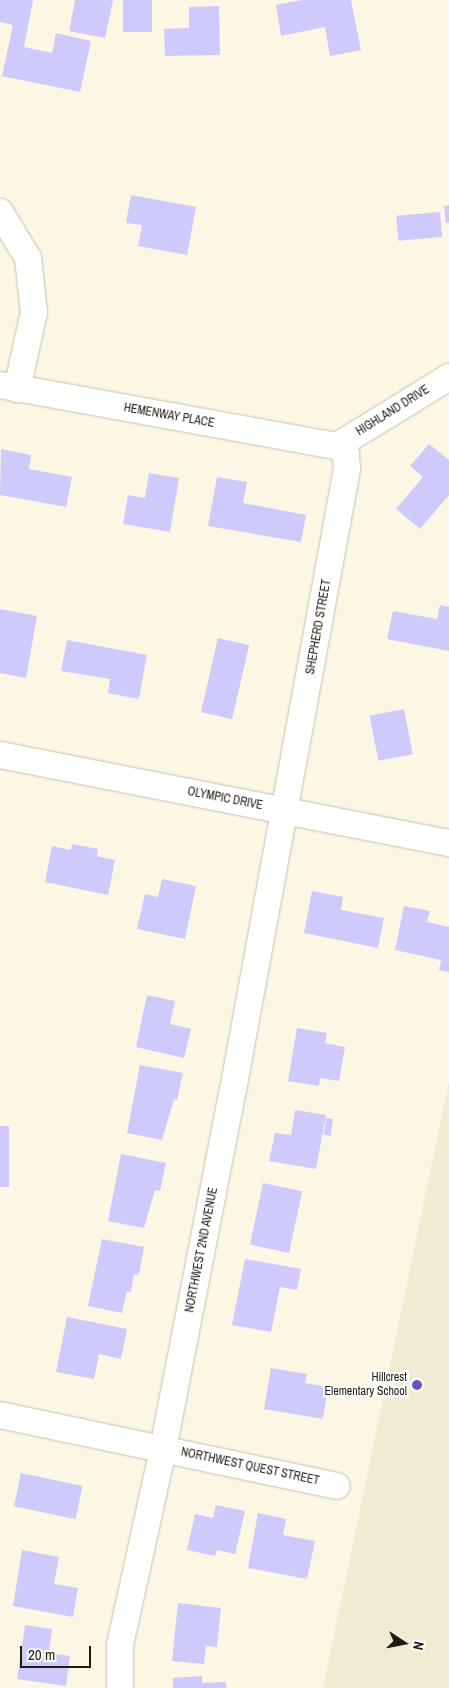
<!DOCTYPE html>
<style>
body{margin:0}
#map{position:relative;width:449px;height:1688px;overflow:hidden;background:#fbf7e4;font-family:"Archivo Narrow",sans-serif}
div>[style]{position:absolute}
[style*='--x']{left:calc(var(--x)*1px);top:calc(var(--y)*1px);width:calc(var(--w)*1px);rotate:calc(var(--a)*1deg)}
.built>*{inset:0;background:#f0ecd1}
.building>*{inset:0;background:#cecafb;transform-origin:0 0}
.roads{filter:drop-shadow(0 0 1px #c5c2af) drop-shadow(0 0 1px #c5c2af)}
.minor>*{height:26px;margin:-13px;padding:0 13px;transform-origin:13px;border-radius:13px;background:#fff}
.dots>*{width:14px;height:14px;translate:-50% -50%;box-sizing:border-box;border:2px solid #fff;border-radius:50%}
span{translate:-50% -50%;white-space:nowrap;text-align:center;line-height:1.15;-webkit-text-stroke:4.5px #fff;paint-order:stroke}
.street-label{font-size:12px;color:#1c1b14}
.poi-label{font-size:12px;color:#1c1b14}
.right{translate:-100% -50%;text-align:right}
.north{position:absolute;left:379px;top:1618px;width:50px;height:50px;-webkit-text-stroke:4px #fff;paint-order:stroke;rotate:101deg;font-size:14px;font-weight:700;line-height:20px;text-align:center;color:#1c1b14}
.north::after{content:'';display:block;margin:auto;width:18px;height:22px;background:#1c1b14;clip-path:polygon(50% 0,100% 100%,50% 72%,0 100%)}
.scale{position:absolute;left:20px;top:1646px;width:71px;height:22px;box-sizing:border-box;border:2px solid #1c1b14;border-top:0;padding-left:6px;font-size:15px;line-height:18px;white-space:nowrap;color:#1c1b14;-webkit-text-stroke:4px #fff;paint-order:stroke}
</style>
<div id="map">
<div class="built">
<div style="clip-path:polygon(449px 1081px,449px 1688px,323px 1688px)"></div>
</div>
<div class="building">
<div style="clip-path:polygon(0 0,33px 0,24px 47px,52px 53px,56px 33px,91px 41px,80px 92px,2px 76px,13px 25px,0 22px)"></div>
<div style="clip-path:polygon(75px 0,113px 0,105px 38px,69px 31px)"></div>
<div style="left:123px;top:0;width:29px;height:32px"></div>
<div style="clip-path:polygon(302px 0,351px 0,361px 50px,330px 56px,325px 27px,281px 36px,276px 5px)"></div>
<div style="clip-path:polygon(219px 6px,220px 55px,165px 56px,164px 29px,189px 28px,189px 7px)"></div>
<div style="clip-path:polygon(131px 195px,196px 207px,187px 255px,138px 246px,142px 225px,126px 223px)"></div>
<div style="clip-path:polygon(449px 205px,449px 223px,446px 223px,444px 206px)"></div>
<div style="left:440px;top:212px;width:25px;height:44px;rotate:85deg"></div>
<div style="clip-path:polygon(429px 444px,449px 460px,449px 495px,420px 529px,396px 509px,423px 477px,410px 466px)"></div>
<div style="clip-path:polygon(1px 449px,31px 455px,29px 469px,72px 477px,66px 507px,0 495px)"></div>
<div style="clip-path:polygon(149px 473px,179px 478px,170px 532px,123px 524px,128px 495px,145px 498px)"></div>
<div style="clip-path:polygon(217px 477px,247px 482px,243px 503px,306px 515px,301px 542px,208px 526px)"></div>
<div style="clip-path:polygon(440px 605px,449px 607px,449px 651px,387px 639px,393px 611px,437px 619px)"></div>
<div style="clip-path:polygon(0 609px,37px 616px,26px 678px,0 673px)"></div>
<div style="left:218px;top:638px;width:32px;height:76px;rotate:13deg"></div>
<div style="clip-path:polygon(67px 640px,147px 655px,139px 699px,108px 693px,110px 679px,61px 671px)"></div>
<div style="left:404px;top:709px;width:46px;height:35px;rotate:79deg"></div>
<div style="clip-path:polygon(72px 844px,98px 849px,97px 856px,115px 860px,108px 895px,45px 882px,52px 846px,71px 850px)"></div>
<div style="clip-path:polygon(162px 879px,196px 886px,185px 939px,137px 929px,145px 894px,158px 897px)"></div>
<div style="clip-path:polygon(312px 891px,343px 897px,341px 910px,384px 918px,378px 948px,304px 933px)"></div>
<div style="clip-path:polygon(404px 906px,430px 911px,427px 922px,449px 927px,449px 972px,439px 970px,441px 960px,395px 950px)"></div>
<div style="clip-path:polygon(147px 995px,175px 1001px,170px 1024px,191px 1029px,184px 1058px,136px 1047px)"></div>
<div style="clip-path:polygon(297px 1028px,327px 1033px,325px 1043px,345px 1047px,339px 1081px,320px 1078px,319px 1086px,288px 1081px)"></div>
<div style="clip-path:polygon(140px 1065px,183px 1073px,177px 1100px,174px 1099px,162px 1140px,127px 1133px)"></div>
<div style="clip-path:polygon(295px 1110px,326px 1115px,316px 1169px,269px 1161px,275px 1133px,291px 1135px)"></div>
<div style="left:326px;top:1118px;width:7px;height:17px;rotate:8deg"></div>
<div style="left:0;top:1126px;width:9px;height:61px"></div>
<div style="clip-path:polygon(121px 1154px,166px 1163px,160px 1191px,155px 1190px,144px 1228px,108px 1221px)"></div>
<div style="left:263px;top:1183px;width:40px;height:63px;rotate:12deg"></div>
<div style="clip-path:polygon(102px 1239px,144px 1247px,139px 1275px,134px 1274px,131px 1292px,127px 1291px,122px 1313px,88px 1306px)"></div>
<div style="clip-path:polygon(245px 1259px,301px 1269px,297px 1290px,280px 1287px,271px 1332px,232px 1325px)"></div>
<div style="clip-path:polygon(67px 1317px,127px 1329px,121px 1359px,99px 1354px,94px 1379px,56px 1372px)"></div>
<div style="clip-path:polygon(271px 1368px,307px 1374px,305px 1383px,328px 1387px,323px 1419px,264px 1409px)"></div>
<div style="left:21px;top:1473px;width:63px;height:34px;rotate:12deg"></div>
<div style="clip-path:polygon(216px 1505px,245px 1511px,235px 1554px,217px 1550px,215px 1556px,187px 1550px,195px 1514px,213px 1518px)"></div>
<div style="clip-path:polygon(258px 1513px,286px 1519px,283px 1535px,315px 1541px,307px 1579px,248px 1568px)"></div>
<div style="clip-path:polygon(22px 1550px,59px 1557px,54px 1584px,78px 1588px,73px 1617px,13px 1606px)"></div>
<div style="clip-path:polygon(178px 1603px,221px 1608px,217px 1647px,206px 1646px,204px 1664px,172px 1661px)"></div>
<div style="clip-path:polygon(25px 1625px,52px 1629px,49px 1653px,70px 1656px,66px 1686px,17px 1679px)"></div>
<div style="clip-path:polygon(202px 1676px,202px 1683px,226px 1682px,226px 1688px,173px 1688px,173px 1678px)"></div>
</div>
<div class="roads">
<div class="minor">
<div style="--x:0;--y:212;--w:54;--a:58.7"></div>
<div style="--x:28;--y:258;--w:54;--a:83.7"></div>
<div style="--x:34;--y:312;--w:79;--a:102.4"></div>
<div style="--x:0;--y:385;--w:342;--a:10.3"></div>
<div style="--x:337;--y:446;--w:132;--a:-31.6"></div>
<div style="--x:0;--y:755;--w:458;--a:11.1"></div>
<div style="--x:0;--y:1415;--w:344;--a:11.9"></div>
<div style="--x:120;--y:1688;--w:43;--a:-90"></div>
<div style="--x:120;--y:1645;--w:201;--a:-77.6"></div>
<div style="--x:163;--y:1449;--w:366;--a:-79"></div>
<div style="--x:233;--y:1090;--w:631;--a:-79.6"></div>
<div style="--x:347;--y:469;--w:15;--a:-94"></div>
<div style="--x:346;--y:454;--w:12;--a:-138"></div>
</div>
</div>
<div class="dots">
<div style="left:417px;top:1385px;background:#6d4fc8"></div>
</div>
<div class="street-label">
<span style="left:393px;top:411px;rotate:-32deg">HIGHLAND DRIVE</span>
<span style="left:169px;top:416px;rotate:10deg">HEMENWAY PLACE</span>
<span style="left:319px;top:627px;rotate:-80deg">SHEPHERD STREET</span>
<span style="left:225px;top:799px;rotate:11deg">OLYMPIC DRIVE</span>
<span style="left:202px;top:1250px;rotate:-79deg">NORTHWEST 2ND AVENUE</span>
<span style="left:250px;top:1467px;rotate:12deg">NORTHWEST QUEST STREET</span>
</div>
<div class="poi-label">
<span class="right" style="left:407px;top:1385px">Hillcrest<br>Elementary School</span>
</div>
<div class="north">N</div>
<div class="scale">20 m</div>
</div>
